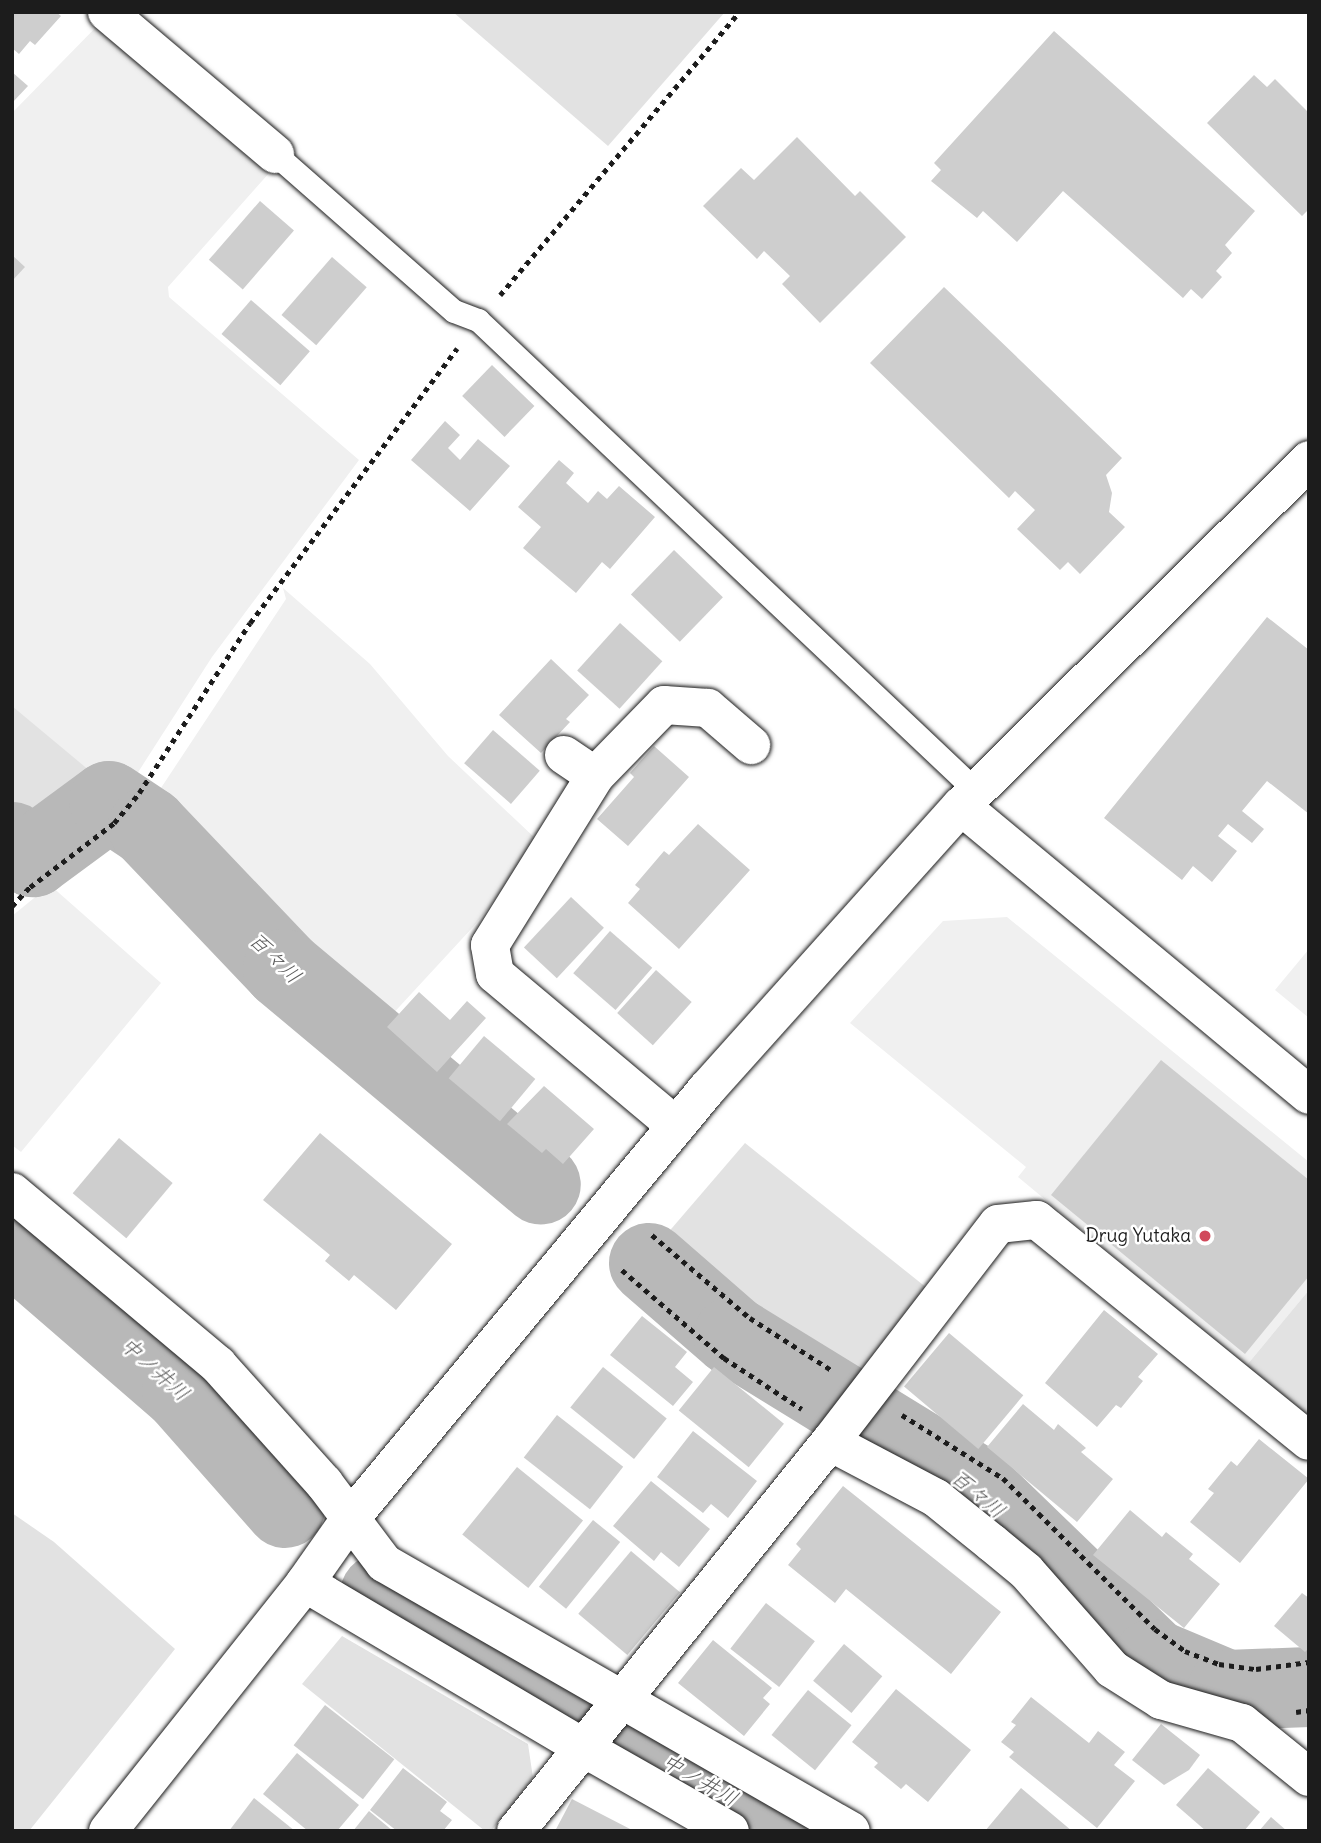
<!DOCTYPE html>
<meta charset="utf-8">
<style>
body{margin:0}
#map{position:relative;width:1321px;height:1843px;overflow:hidden;background:#fff;font-family:Delius,"Klee One",sans-serif}
div>[style]{position:absolute}
[style*='--x']{left:calc(var(--x)*1px);top:calc(var(--y)*1px);width:calc(var(--w)*1px);rotate:calc(var(--a)*1deg)}
.built>*{inset:0;background:#f0f0f0}
.green>*{inset:0;background:#e2e2e2}
.river>*{height:80px;margin:-40px;padding:0 40px;transform-origin:40px;border-radius:40px;background:#b8b8b8}
.building>*{inset:0;background:#cecece;transform-origin:0 0}
.path>*{height:4.5px;margin-top:-2.25px;transform-origin:0;background:repeating-linear-gradient(90deg,#1c1c1c 0 5px,transparent 0 10px)}
.roads{filter:drop-shadow(0 0 2px #1c1c1c) drop-shadow(0 0 2px #1c1c1c)}
.service>*{height:23px;margin:-11.5px;padding:0 11.5px;transform-origin:11.5px;border-radius:11.5px;background:#fff}
.minor>*{height:38px;margin:-19px;padding:0 19px;transform-origin:19px;border-radius:19px;background:#fff}
.tertiary>*{height:38px;margin:-19px;padding:0 19px;transform-origin:19px;border-radius:19px;background:#fff}
.dots>*{width:19px;height:19px;translate:-50% -50%;box-sizing:border-box;border:4px solid #fff;border-radius:50%}
span{translate:-50% -50%;white-space:nowrap;text-align:center;line-height:1.15;-webkit-text-stroke:5px #fff;paint-order:stroke}
.poi-label{font-size:19px;color:#1c1c1c}
.right{translate:-100% -50%;text-align:right}
.water-label{font-size:21px;color:#5a5a5a;font-style:italic}
.frame{position:absolute;inset:0;border:14px solid #1c1c1c;pointer-events:none}
</style>
<div id="map">
<div class="built">
<div style="clip-path:polygon(102px 21px,270px 172px,168px 287px,169px 297px,359px 460px,212px 657px,135px 777px,90px 771px,12px 711px,12px 113px)"></div>
<div style="clip-path:polygon(283px 588px,370px 664px,448px 756px,535px 838px,497px 897px,473px 927px,376px 1032px,299px 965px,145px 807px,153px 800px,286px 599px)"></div>
<div style="clip-path:polygon(50px 885px,161px 983px,21px 1152px,12px 1145px,12px 916px)"></div>
<div style="clip-path:polygon(1007px 917px,1309px 1162px,1309px 1290px,1246px 1366px,1018px 1177px,1026px 1167px,850px 1023px,943px 921px)"></div>
<div style="clip-path:polygon(1309px 949px,1309px 1018px,1275px 990px)"></div>
</div>
<div class="green">
<div style="clip-path:polygon(453px 12px,725px 12px,608px 146px)"></div>
<div style="clip-path:polygon(12px 706px,90px 771px,135px 777px,127px 793px,101px 790px,34px 839px,12px 823px)"></div>
<div style="clip-path:polygon(745px 1143px,927px 1288px,858px 1374px,753px 1309px,666px 1235px)"></div>
<div style="clip-path:polygon(1309px 1290px,1309px 1417px,1246px 1366px)"></div>
<div style="clip-path:polygon(12px 1513px,54px 1542px,175px 1649px,29px 1831px,12px 1831px)"></div>
<div style="clip-path:polygon(342px 1636px,528px 1744px,533px 1778px,491px 1831px,485px 1831px,302px 1684px)"></div>
</div>
<div class="river">
<div style="--x:12;--y:842;--w:26;--a:36"></div>
<div style="--x:33;--y:857;--w:94;--a:-36.4"></div>
<div style="--x:109;--y:801;--w:47;--a:33.7"></div>
<div style="--x:148;--y:827;--w:196;--a:46.4"></div>
<div style="--x:283;--y:969;--w:336;--a:39.9"></div>
<div style="--x:12;--y:1244;--w:225;--a:40.9"></div>
<div style="--x:182;--y:1391;--w:156;--a:48.6"></div>
<div style="--x:649;--y:1263;--w:111;--a:41"></div>
<div style="--x:733;--y:1336;--w:278;--a:31.6"></div>
<div style="--x:970;--y:1482;--w:255;--a:44"></div>
<div style="--x:1153;--y:1659;--w:80;--a:22.7"></div>
<div style="--x:1227;--y:1690;--w:82;--a:-2.1"></div>
<div style="--x:380;--y:1594;--w:208;--a:30.4"></div>
<div style="--x:648;--y:1749;--w:164;--a:30"></div>
</div>
<div class="building">
<div style="clip-path:polygon(12px 12px,56px 12px,61px 16px,35px 45px,30px 41px,19px 54px,12px 48px)"></div>
<div style="clip-path:polygon(1054px 31px,1255px 211px,1225px 245px,1232px 253px,1216px 271px,1222px 277px,1202px 299px,1191px 289px,1183px 298px,1063px 191px,1017px 242px,983px 211px,977px 218px,931px 181px,941px 170px,934px 163px)"></div>
<div style="clip-path:polygon(12px 72px,28px 86px,12px 103px)"></div>
<div style="clip-path:polygon(1254px 75px,1267px 87px,1275px 79px,1309px 113px,1309px 209px,1302px 216px,1207px 123px)"></div>
<div style="clip-path:polygon(797px 137px,855px 196px,860px 191px,906px 237px,820px 323px,782px 284px,790px 276px,764px 251px,757px 259px,703px 206px,741px 168px,754px 180px)"></div>
<div style="left:260px;top:201px;width:45px;height:78px;rotate:41deg"></div>
<div style="clip-path:polygon(12px 255px,25px 267px,12px 281px)"></div>
<div style="left:332px;top:257px;width:46px;height:77px;rotate:41deg"></div>
<div style="clip-path:polygon(944px 287px,1122px 458px,1106px 475px,1112px 493px,1109px 512px,1125px 527px,1080px 574px,1068px 562px,1060px 570px,1017px 529px,1035px 510px,1015px 491px,1009px 498px,870px 363px)"></div>
<div style="left:251px;top:300px;width:78px;height:45px;rotate:41deg"></div>
<div style="left:492px;top:365px;width:59px;height:43px;rotate:44deg"></div>
<div style="clip-path:polygon(445px 421px,460px 435px,448px 448px,460px 460px,478px 439px,510px 466px,470px 511px,411px 460px)"></div>
<div style="clip-path:polygon(559px 460px,574px 473px,566px 483px,588px 503px,598px 491px,607px 499px,619px 486px,655px 517px,610px 569px,602px 562px,576px 593px,523px 548px,541px 527px,518px 507px)"></div>
<div style="left:674px;top:550px;width:68px;height:62px;rotate:44deg"></div>
<div style="clip-path:polygon(1267px 617px,1309px 650px,1309px 814px,1267px 781px,1242px 811px,1264px 829px,1252px 843px,1228px 824px,1218px 836px,1237px 851px,1212px 882px,1193px 866px,1182px 880px,1104px 818px)"></div>
<div style="left:620px;top:623px;width:57px;height:64px;rotate:42deg"></div>
<div style="clip-path:polygon(551px 659px,589px 695px,566px 719px,570px 722px,541px 753px,499px 715px)"></div>
<div style="left:493px;top:730px;width:62px;height:44px;rotate:41deg"></div>
<div style="clip-path:polygon(654px 746px,689px 777px,628px 846px,597px 819px,634px 777px,630px 773px)"></div>
<div style="clip-path:polygon(698px 824px,750px 870px,679px 949px,628px 903px,640px 889px,635px 885px,664px 851px,669px 855px)"></div>
<div style="left:571px;top:897px;width:45px;height:69px;rotate:43deg"></div>
<div style="left:610px;top:931px;width:56px;height:56px;rotate:41deg"></div>
<div style="left:656px;top:970px;width:48px;height:58px;rotate:42deg"></div>
<div style="clip-path:polygon(419px 992px,450px 1020px,467px 1001px,486px 1018px,437px 1072px,387px 1027px)"></div>
<div style="left:484px;top:1036px;width:67px;height:55px;rotate:40deg"></div>
<div style="clip-path:polygon(1161px 1060px,1309px 1180px,1309px 1276px,1245px 1354px,1051px 1195px)"></div>
<div style="clip-path:polygon(544px 1086px,594px 1129px,563px 1164px,546px 1149px,542px 1153px,507px 1124px)"></div>
<div style="clip-path:polygon(320px 1133px,452px 1244px,396px 1310px,354px 1275px,349px 1281px,325px 1261px,330px 1255px,263px 1200px)"></div>
<div style="left:119px;top:1138px;width:70px;height:72px;rotate:40deg"></div>
<div style="clip-path:polygon(1104px 1310px,1158px 1354px,1138px 1377px,1143px 1381px,1121px 1408px,1116px 1405px,1097px 1427px,1045px 1383px)"></div>
<div style="clip-path:polygon(642px 1316px,687px 1352px,675px 1367px,693px 1382px,673px 1406px,610px 1355px)"></div>
<div style="left:949px;top:1333px;width:97px;height:70px;rotate:40deg"></div>
<div style="left:603px;top:1367px;width:82px;height:52px;rotate:39deg"></div>
<div style="left:714px;top:1367px;width:90px;height:56px;rotate:39deg"></div>
<div style="clip-path:polygon(1023px 1404px,1054px 1430px,1058px 1424px,1086px 1448px,1081px 1452px,1113px 1479px,1077px 1522px,987px 1447px)"></div>
<div style="left:557px;top:1415px;width:84px;height:54px;rotate:38deg"></div>
<div style="clip-path:polygon(693px 1431px,757px 1481px,728px 1518px,711px 1504px,703px 1513px,657px 1477px)"></div>
<div style="clip-path:polygon(1259px 1439px,1309px 1479px,1240px 1563px,1190px 1522px,1214px 1493px,1208px 1489px,1231px 1461px,1237px 1466px)"></div>
<div style="left:517px;top:1467px;width:85px;height:87px;rotate:39deg"></div>
<div style="clip-path:polygon(651px 1481px,710px 1529px,679px 1567px,661px 1552px,654px 1561px,613px 1526px)"></div>
<div style="clip-path:polygon(843px 1486px,1001px 1612px,951px 1674px,846px 1589px,835px 1603px,788px 1565px,801px 1549px,796px 1544px)"></div>
<div style="clip-path:polygon(1130px 1510px,1162px 1537px,1166px 1532px,1193px 1554px,1189px 1559px,1220px 1584px,1184px 1628px,1093px 1555px)"></div>
<div style="left:593px;top:1520px;width:35px;height:86px;rotate:39deg"></div>
<div style="left:631px;top:1551px;width:64px;height:82px;rotate:40deg"></div>
<div style="clip-path:polygon(1302px 1593px,1309px 1598px,1309px 1648px,1305px 1652px,1274px 1626px)"></div>
<div style="left:766px;top:1603px;width:62px;height:58px;rotate:38deg"></div>
<div style="clip-path:polygon(713px 1640px,772px 1688px,763px 1698px,770px 1704px,744px 1736px,678px 1683px)"></div>
<div style="left:844px;top:1644px;width:50px;height:48px;rotate:40deg"></div>
<div style="clip-path:polygon(896px 1689px,971px 1750px,928px 1802px,906px 1784px,901px 1789px,874px 1767px,878px 1763px,852px 1742px)"></div>
<div style="left:808px;top:1690px;width:56px;height:58px;rotate:39deg"></div>
<div style="clip-path:polygon(1031px 1697px,1089px 1743px,1098px 1731px,1125px 1752px,1114px 1765px,1135px 1781px,1097px 1828px,1009px 1757px,1014px 1752px,1001px 1742px,1016px 1725px,1011px 1722px)"></div>
<div style="left:325px;top:1705px;width:88px;height:51px;rotate:38deg"></div>
<div style="clip-path:polygon(1161px 1724px,1200px 1755px,1189px 1770px,1164px 1785px,1132px 1760px)"></div>
<div style="clip-path:polygon(297px 1753px,359px 1805px,337px 1831px,308px 1831px,263px 1794px)"></div>
<div style="clip-path:polygon(403px 1768px,447px 1802px,440px 1811px,452px 1820px,443px 1831px,397px 1831px,370px 1810px)"></div>
<div style="clip-path:polygon(1208px 1768px,1260px 1812px,1244px 1831px,1206px 1831px,1176px 1805px)"></div>
<div style="clip-path:polygon(1021px 1788px,1072px 1831px,985px 1831px)"></div>
<div style="clip-path:polygon(254px 1798px,295px 1831px,229px 1831px)"></div>
<div style="clip-path:polygon(572px 1799px,634px 1831px,555px 1831px)"></div>
<div style="clip-path:polygon(369px 1811px,393px 1831px,353px 1831px)"></div>
<div style="clip-path:polygon(1271px 1817px,1287px 1831px,1259px 1831px)"></div>
</div>
<div class="path">
<div style="--x:500;--y:295;--w:370;--a:-49.8"></div>
<div style="--x:12;--y:906;--w:26;--a:-47"></div>
<div style="--x:30;--y:887;--w:106;--a:-37.3"></div>
<div style="--x:114;--y:823;--w:39;--a:-50"></div>
<div style="--x:139;--y:793;--w:203;--a:-56.9"></div>
<div style="--x:250;--y:623;--w:344;--a:-53"></div>
<div style="--x:652;--y:1235;--w:128;--a:40.3"></div>
<div style="--x:750;--y:1318;--w:98;--a:32.6"></div>
<div style="--x:622;--y:1270;--w:135;--a:40.8"></div>
<div style="--x:724;--y:1358;--w:93;--a:33.2"></div>
<div style="--x:902;--y:1415;--w:119;--a:32"></div>
<div style="--x:1003;--y:1478;--w:214;--a:44.8"></div>
<div style="--x:1155;--y:1629;--w:37;--a:36"></div>
<div style="--x:1185;--y:1651;--w:36;--a:21"></div>
<div style="--x:1219;--y:1664;--w:37;--a:8"></div>
<div style="--x:1256;--y:1669;--w:53;--a:-7.5"></div>
<div style="--x:1296;--y:1712;--w:13;--a:-9"></div>
</div>
<div class="roads">
<div class="service">
<div style="--x:275;--y:154;--w:238;--a:41.3"></div>
<div style="--x:454;--y:311;--w:26;--a:21"></div>
<div style="--x:478;--y:320;--w:685;--a:43.4"></div>
</div>
<div class="minor">
<div style="--x:107;--y:12;--w:220;--a:40.2"></div>
<div style="--x:564;--y:755;--w:37;--a:34"></div>
<div style="--x:676;--y:1126;--w:236;--a:-140"></div>
<div style="--x:495;--y:974;--w:29;--a:-100"></div>
<div style="--x:490;--y:945;--w:199;--a:-58.1"></div>
<div style="--x:595;--y:776;--w:99;--a:-45.8"></div>
<div style="--x:664;--y:705;--w:44;--a:3.9"></div>
<div style="--x:708;--y:708;--w:57;--a:40.7"></div>
<div style="--x:12;--y:1192;--w:269;--a:40"></div>
<div style="--x:218;--y:1365;--w:159;--a:48.1"></div>
<div style="--x:324;--y:1483;--w:100;--a:53.1"></div>
<div style="--x:384;--y:1563;--w:538;--a:29.85"></div>
<div style="--x:830;--y:1442;--w:120;--a:27.8"></div>
<div style="--x:936;--y:1498;--w:72;--a:38.8"></div>
<div style="--x:992;--y:1543;--w:44;--a:39.5"></div>
<div style="--x:1026;--y:1571;--w:130;--a:48.7"></div>
<div style="--x:1112;--y:1669;--w:58;--a:32.3"></div>
<div style="--x:1161;--y:1700;--w:84;--a:15.9"></div>
<div style="--x:1242;--y:1723;--w:86;--a:38.9"></div>
<div style="--x:305;--y:1583;--w:322;--a:30.6"></div>
<div style="--x:582;--y:1747;--w:170;--a:29.6"></div>
<div style="--x:516;--y:1831;--w:500;--a:-51.1"></div>
<div style="--x:830;--y:1442;--w:275;--a:-52.4"></div>
<div style="--x:998;--y:1224;--w:39;--a:-6"></div>
<div style="--x:1037;--y:1220;--w:350;--a:39.1"></div>
</div>
<div class="tertiary">
<div style="--x:961;--y:806;--w:452;--a:39.7"></div>
<div style="--x:108;--y:1831;--w:317;--a:-51.5"></div>
<div style="--x:305;--y:1583;--w:78;--a:-54.9"></div>
<div style="--x:350;--y:1519;--w:559;--a:-50.3"></div>
<div style="--x:707;--y:1089;--w:380;--a:-48.1"></div>
<div style="--x:961;--y:806;--w:491;--a:-44.8"></div>
</div>
</div>
<div class="dots">
<div style="left:1205px;top:1236px;background:#d1495b"></div>
</div>
<div class="poi-label">
<span class="right" style="left:1191px;top:1236px">Drug Yutaka</span>
</div>
<div class="water-label">
<span style="left:275px;top:958px;rotate:44deg">百々川</span>
<span style="left:155px;top:1369px;rotate:42deg">中ノ井川</span>
<span style="left:978px;top:1494px;rotate:40deg">百々川</span>
<span style="left:700px;top:1780px;rotate:30deg">中ノ井川</span>
</div>
<div class="frame"></div>
</div>
